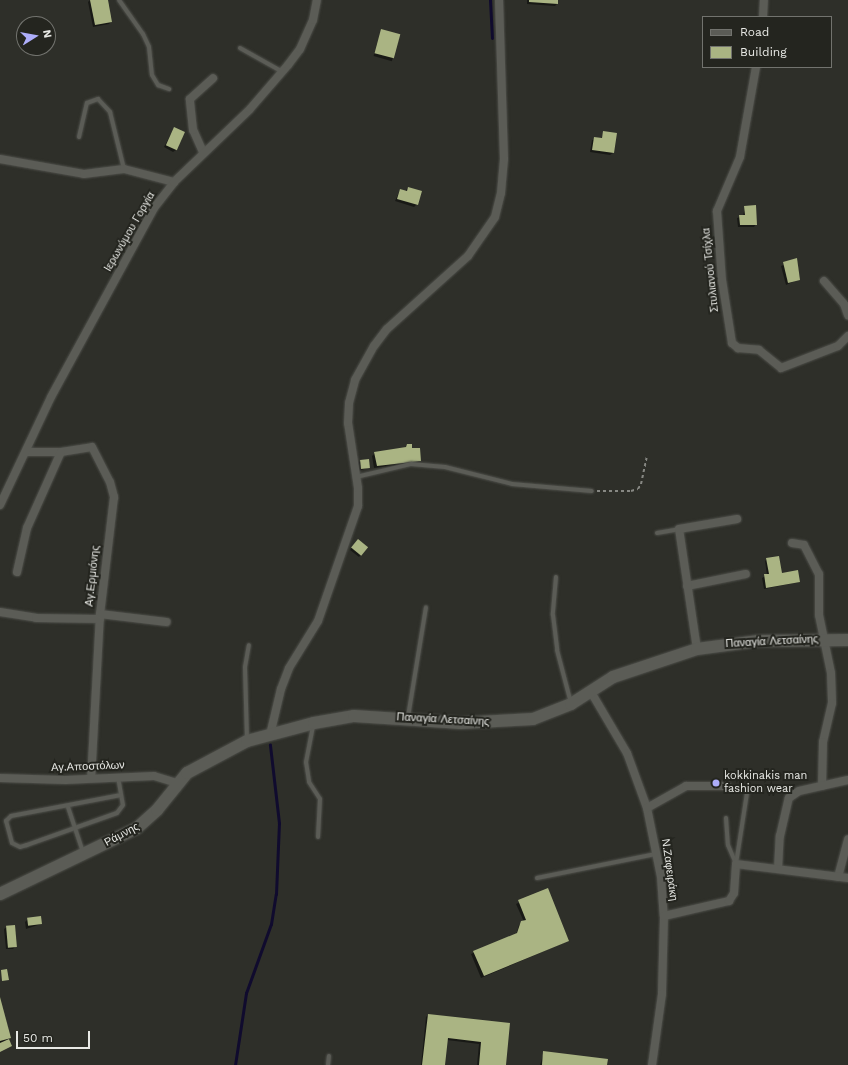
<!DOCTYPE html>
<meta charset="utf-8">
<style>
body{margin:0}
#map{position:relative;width:848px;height:1065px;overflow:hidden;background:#2e2f29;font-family:"Work Sans",sans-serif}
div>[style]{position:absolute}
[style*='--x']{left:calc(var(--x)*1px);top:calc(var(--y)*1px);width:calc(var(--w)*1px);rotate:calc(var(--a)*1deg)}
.shadow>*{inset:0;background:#0007;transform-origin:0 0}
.stream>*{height:3px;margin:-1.5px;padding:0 1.5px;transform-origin:1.5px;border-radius:1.5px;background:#100b2e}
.building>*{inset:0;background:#aab483;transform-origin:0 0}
.path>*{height:2px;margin-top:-1px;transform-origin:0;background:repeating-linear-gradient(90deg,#878883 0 3px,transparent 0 6px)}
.roads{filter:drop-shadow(0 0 1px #4d4e49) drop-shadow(0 0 1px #4d4e49)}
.lane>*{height:4px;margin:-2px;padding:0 2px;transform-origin:2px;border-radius:2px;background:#5b5c56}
.street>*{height:8px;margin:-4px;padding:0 4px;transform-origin:4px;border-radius:4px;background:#5b5c56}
.secondary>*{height:12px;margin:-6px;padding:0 6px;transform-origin:6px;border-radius:6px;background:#5b5c56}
.dots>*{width:11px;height:11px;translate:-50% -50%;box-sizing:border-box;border:2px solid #24251f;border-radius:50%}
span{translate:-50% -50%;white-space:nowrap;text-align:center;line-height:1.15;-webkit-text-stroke:4px #24251f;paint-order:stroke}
.street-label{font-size:11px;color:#e8e9e5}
.poi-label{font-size:11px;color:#e8e9e5}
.left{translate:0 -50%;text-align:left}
.legend{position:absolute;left:702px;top:16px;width:130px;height:52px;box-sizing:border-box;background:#24251f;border:1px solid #72736e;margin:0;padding:5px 7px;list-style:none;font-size:12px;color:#e8e9e5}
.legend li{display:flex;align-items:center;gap:8px;height:20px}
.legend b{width:20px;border:1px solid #72736e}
.north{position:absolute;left:16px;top:16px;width:40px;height:40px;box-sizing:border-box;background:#24251f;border:1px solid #72736e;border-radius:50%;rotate:79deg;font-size:11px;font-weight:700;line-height:16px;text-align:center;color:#e8e9e5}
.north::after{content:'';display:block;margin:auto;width:14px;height:18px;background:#aeaefa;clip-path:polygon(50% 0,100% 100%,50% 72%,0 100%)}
.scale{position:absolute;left:16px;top:1031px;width:74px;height:18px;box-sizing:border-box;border:2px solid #e8e9e5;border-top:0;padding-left:5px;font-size:12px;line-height:14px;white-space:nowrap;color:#e8e9e5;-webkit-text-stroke:3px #24251f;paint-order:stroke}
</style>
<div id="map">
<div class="shadow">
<div style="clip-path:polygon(90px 0,107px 0,111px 22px,109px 24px,93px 27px,88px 2px)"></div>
<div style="clip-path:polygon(527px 0,557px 0,557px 4px,555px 6px,527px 4px)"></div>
<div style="left:381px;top:30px;width:19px;height:27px;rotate:16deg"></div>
<div style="clip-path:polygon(174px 128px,176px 150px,173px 152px,164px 147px)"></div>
<div style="clip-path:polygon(604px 132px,613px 153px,610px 155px,590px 152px,592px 140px,601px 139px)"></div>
<div style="clip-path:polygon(408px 188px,417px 204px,414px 207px,395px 201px,400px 190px,405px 191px)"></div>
<div style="clip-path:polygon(745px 207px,756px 224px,754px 227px,738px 227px,737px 218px,743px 216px)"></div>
<div style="clip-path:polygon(797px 259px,799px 279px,786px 285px,781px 266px)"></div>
<div style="clip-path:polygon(407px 445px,420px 461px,418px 463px,374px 468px,372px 456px,375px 453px,404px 449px)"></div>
<div style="clip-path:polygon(360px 461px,369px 467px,359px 471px,358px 464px)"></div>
<div style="clip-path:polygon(356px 543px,367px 547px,359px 557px,350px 550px)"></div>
<div style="clip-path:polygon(767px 559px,781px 574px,799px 582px,764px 589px,762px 578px,767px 575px,765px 561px)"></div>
<div style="clip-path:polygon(547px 889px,568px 941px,481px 978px,471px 954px,516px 935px,519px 925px,524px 922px,516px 904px)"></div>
<div style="clip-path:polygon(27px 920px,41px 924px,26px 929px,25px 922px)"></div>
<div style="clip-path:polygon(7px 927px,16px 946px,13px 949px,6px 949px,4px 929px)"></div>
<div style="clip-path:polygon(0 998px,11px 1046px,0 1051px)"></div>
<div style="clip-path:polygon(428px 1015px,509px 1024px,505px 1065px,477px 1065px,479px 1044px,447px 1040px,444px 1065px,421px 1065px,426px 1017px)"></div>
<div style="clip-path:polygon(544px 1052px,606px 1065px,540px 1065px)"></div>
</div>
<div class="stream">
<div style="--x:490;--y:0;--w:38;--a:87"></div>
<div style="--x:235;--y:1065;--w:73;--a:-81.3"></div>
<div style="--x:246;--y:993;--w:73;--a:-70.1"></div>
<div style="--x:271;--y:924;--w:30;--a:-81"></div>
<div style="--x:276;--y:894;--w:71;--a:-87.6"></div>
<div style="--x:279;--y:823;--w:79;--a:-96.6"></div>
</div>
<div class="building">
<div style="clip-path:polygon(90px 0,108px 0,112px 22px,95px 25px)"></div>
<div style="clip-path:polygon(529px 0,558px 0,558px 4px,529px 2px)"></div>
<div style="left:381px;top:29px;width:20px;height:25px;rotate:15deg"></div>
<div style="left:174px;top:127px;width:12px;height:20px;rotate:24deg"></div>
<div style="clip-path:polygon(603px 131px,617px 133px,614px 153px,592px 150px,594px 137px,602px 138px)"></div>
<div style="clip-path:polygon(408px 187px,422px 191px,418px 205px,397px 199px,400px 189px,407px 191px)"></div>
<div style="clip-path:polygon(756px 205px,757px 225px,740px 225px,739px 215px,745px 215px,744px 206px)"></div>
<div style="clip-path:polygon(797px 258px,800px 280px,788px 283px,783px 262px)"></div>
<div style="clip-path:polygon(407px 444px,412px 444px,412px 448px,420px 448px,421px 461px,377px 466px,374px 452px,406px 447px)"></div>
<div style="left:369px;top:459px;width:9px;height:9px;rotate:84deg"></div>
<div style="left:358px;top:539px;width:13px;height:11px;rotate:39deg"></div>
<div style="clip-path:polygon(779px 556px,782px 573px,798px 570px,800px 582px,766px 588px,764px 574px,769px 574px,766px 558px)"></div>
<div style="clip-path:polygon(548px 888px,569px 941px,484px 976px,473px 951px,517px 933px,521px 921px,526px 920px,518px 900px)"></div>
<div style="left:41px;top:916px;width:8px;height:14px;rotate:83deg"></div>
<div style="left:15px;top:925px;width:22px;height:9px;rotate:85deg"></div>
<div style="clip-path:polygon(7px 969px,9px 980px,2px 981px,1px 970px)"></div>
<div style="clip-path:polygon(0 997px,11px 1038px,0 1041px)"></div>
<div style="clip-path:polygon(428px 1014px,510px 1023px,506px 1065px,479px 1065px,481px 1042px,448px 1038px,445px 1065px,422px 1065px)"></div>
<div style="clip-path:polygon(9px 1039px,12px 1046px,0 1052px,0 1043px)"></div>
<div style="clip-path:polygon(543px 1051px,608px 1059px,607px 1065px,542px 1065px)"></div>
</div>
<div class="path">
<div style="--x:597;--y:491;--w:34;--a:0"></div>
<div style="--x:631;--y:491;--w:7;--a:-16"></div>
<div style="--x:638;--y:489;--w:6;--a:-59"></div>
<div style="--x:641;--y:484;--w:29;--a:-78"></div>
</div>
<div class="roads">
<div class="lane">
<div style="--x:119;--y:0;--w:42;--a:54.8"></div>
<div style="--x:143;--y:34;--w:14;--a:65"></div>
<div style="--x:149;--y:47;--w:28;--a:84"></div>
<div style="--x:152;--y:75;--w:12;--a:59"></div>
<div style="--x:158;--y:85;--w:12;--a:20"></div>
<div style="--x:240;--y:48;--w:49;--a:29.2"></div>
<div style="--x:79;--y:137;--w:35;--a:-77"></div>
<div style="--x:87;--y:103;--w:12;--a:-20"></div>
<div style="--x:98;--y:99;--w:18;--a:47"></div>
<div style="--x:110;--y:112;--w:59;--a:76.2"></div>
<div style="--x:356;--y:477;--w:57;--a:-13.3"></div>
<div style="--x:411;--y:464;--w:34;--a:5"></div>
<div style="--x:445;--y:467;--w:69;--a:14.2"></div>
<div style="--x:512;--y:484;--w:80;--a:5"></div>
<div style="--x:657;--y:533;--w:22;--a:-10"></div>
<div style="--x:556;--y:577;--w:38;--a:95"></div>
<div style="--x:553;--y:615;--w:35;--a:83"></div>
<div style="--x:557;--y:650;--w:55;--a:75.2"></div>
<div style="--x:408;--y:717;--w:111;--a:-80.7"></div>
<div style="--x:313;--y:726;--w:37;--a:101"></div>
<div style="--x:306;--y:762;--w:20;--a:81"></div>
<div style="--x:309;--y:782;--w:20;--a:57"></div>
<div style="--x:320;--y:799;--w:38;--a:93"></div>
<div style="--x:247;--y:739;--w:72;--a:-91.6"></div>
<div style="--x:245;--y:667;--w:22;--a:-80"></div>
<div style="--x:118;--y:777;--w:28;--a:80"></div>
<div style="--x:123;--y:805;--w:10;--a:127"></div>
<div style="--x:117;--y:813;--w:96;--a:160.4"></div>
<div style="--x:27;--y:845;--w:7;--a:164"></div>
<div style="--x:20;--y:847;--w:9;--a:-153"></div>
<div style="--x:12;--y:843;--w:23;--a:-105"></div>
<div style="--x:6;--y:821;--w:7;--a:-45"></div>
<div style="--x:11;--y:816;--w:112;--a:-10.8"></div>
<div style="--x:68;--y:807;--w:47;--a:71.6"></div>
<div style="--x:726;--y:818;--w:27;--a:86"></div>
<div style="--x:728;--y:845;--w:21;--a:67"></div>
<div style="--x:736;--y:864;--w:72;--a:-81.2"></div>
<div style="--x:537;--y:878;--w:121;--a:-11.4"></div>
<div style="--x:328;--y:1065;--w:9;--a:-84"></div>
</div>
<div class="street">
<div style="--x:763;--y:17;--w:17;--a:-87"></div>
<div style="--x:756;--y:67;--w:91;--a:100.1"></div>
<div style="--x:740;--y:157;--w:59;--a:113.1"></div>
<div style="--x:717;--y:211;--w:69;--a:85.9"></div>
<div style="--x:722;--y:280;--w:64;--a:81"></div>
<div style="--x:732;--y:343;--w:8;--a:40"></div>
<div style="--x:738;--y:348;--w:21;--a:5"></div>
<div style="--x:759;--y:350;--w:28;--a:39"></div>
<div style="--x:781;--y:368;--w:61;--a:-21.1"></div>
<div style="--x:838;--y:346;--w:14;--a:-45"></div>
<div style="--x:203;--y:152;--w:24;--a:-114"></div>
<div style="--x:193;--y:130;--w:31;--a:-96"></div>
<div style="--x:190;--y:99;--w:31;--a:-42"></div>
<div style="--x:0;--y:159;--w:85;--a:10.1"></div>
<div style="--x:84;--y:174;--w:40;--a:-7.1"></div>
<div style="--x:124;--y:169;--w:52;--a:14.6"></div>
<div style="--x:824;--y:281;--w:30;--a:49"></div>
<div style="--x:844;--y:304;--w:12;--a:70"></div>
<div style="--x:27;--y:452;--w:34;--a:0"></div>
<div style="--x:61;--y:452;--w:31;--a:-9"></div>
<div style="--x:92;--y:447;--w:39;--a:63"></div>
<div style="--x:110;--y:482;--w:16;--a:75"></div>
<div style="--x:114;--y:497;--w:118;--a:96.8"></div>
<div style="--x:100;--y:614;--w:164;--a:93.1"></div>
<div style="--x:0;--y:505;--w:119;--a:-64.7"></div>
<div style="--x:51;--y:397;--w:215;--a:-61.4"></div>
<div style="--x:154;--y:208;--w:33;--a:-52"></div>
<div style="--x:174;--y:182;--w:105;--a:-43.8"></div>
<div style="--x:250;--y:109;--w:58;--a:-49.2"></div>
<div style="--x:288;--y:65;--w:20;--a:-53"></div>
<div style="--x:300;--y:49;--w:32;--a:-66"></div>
<div style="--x:313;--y:20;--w:20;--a:-79"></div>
<div style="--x:792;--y:543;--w:12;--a:9"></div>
<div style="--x:804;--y:545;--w:33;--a:63"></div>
<div style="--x:819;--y:574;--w:41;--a:90"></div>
<div style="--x:819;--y:615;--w:59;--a:78.3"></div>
<div style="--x:831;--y:673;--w:30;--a:88"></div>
<div style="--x:832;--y:703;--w:40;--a:103"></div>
<div style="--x:823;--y:742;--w:44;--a:91.3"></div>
<div style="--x:17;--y:572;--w:45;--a:-77.2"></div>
<div style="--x:27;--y:528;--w:83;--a:-65.9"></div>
<div style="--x:687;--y:586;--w:60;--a:-11.5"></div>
<div style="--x:0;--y:612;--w:36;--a:9"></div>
<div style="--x:36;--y:618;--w:64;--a:0.9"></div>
<div style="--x:100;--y:614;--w:67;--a:6.8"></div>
<div style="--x:697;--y:649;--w:121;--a:-98.5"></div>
<div style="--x:679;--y:529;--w:59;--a:-9.8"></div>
<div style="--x:591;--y:692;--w:71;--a:59.5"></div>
<div style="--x:627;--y:753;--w:59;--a:70"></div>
<div style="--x:647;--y:808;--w:70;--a:78.5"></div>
<div style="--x:661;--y:877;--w:39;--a:86"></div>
<div style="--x:664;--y:916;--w:78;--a:91.5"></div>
<div style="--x:662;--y:994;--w:72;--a:98"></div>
<div style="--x:270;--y:735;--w:47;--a:-76.6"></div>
<div style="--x:281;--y:689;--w:22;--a:-69"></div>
<div style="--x:289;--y:668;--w:55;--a:-58.3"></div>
<div style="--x:318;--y:621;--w:122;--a:-70.8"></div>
<div style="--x:358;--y:506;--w:18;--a:-90"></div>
<div style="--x:358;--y:488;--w:66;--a:-98.7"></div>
<div style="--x:348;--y:423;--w:20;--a:-87"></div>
<div style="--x:349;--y:403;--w:24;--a:-75"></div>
<div style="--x:355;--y:380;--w:39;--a:-61"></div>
<div style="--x:374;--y:346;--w:21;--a:-53"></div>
<div style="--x:387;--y:329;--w:109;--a:-42"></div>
<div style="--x:468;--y:256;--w:47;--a:-55.3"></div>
<div style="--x:495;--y:217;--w:25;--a:-76"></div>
<div style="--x:501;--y:193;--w:34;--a:-85"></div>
<div style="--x:504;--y:159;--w:159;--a:-91.8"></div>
<div style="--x:0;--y:778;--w:65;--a:1.8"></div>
<div style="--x:65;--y:780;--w:89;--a:-2.6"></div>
<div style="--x:154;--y:776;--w:24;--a:17"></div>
<div style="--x:647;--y:808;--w:45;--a:-29.4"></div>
<div style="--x:686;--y:786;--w:41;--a:0"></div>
<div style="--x:778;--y:869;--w:33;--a:-87"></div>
<div style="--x:780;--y:836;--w:39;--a:-77"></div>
<div style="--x:789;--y:798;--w:12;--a:-35"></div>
<div style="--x:799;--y:791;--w:50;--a:-12.7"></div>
<div style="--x:838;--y:877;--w:39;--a:-75"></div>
<div style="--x:664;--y:916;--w:67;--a:-13"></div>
<div style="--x:729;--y:901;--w:9;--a:-58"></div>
<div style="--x:734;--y:893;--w:29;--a:-86"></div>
<div style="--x:736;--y:864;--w:113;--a:7.1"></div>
</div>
<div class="secondary">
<div style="--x:0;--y:894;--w:152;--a:-25.7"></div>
<div style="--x:137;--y:828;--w:27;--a:-42"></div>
<div style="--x:157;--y:810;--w:48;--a:-51"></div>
<div style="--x:187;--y:773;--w:68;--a:-28.1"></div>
<div style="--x:247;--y:741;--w:69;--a:-15"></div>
<div style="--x:314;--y:723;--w:41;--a:-9.9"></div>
<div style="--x:354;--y:716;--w:107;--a:3.7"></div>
<div style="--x:461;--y:723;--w:72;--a:-3.2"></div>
<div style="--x:533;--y:719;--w:41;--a:-21.5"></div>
<div style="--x:571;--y:704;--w:50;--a:-32.7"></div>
<div style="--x:613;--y:677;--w:89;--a:-18.4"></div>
<div style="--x:697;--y:649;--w:62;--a:-7.5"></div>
<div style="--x:758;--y:641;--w:90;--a:-0.6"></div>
</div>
</div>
<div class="dots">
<div style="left:716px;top:783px;background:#aeaefa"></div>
</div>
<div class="street-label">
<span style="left:130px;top:232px;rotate:-60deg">Ιερωνύμου Γοργία</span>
<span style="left:711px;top:270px;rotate:-96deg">Στυλιανού Τσίχλα</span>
<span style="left:93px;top:576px;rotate:-84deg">Αγ.Ερμιόνης</span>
<span style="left:772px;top:642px;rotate:-3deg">Παναγία Λετσαίνης</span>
<span style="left:443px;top:720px;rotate:3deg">Παναγία Λετσαίνης</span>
<span style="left:88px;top:767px;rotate:-2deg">Αγ.Αποστόλων</span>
<span style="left:122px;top:835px;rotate:-28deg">Ράμνης</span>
<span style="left:669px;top:870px;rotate:82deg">Ν.Ζαφειράκη</span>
</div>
<div class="poi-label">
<span class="left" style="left:724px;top:783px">kokkinakis man<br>fashion wear</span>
</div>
<ul class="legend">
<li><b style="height:5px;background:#5b5c56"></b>Road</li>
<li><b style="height:11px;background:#aab483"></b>Building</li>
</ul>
<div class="north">N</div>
<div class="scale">50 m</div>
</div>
